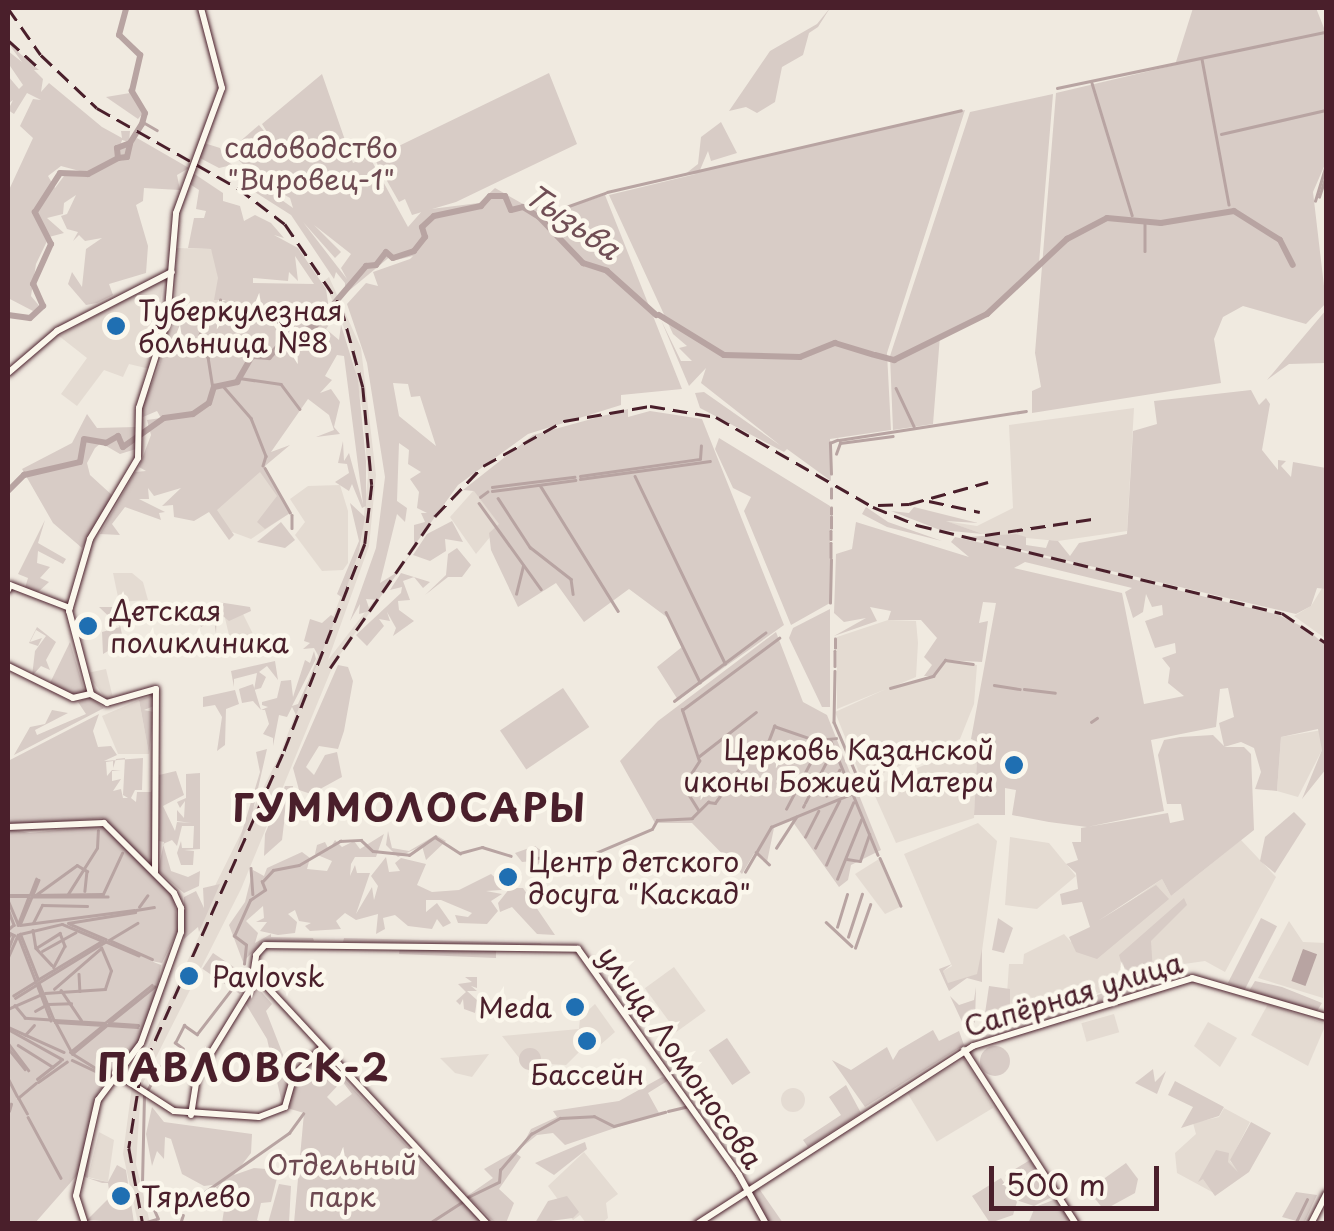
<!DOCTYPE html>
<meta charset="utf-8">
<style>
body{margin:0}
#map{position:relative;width:1334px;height:1231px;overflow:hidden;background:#f0eae0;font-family:"Playpen Sans",sans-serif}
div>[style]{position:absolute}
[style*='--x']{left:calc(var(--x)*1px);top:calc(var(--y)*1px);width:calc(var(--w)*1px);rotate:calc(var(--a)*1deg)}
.built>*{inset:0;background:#e4dbd2;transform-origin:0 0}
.round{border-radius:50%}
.green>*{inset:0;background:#d8ccc6;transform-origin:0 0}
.water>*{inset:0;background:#b8a4a2;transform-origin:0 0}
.stream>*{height:2.5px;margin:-1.25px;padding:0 1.25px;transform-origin:1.25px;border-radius:1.25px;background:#b8a4a2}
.river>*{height:6px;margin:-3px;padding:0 3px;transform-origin:3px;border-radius:3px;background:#b8a4a2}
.roads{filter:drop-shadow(0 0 2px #4a1f2b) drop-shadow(0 0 2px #4a1f2b)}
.secondary>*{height:6px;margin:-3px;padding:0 3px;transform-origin:3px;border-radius:3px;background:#fbf7ec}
.rail>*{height:2.5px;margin-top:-1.25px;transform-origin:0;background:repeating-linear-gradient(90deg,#4a1f2b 0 15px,transparent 0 23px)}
.dots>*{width:28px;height:28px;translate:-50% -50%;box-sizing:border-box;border:5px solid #fbf7ec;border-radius:50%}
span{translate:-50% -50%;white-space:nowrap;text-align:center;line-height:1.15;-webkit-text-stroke:9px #fbf7ec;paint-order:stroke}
.park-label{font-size:28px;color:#6e4a52}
.poi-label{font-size:28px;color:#4a1f2b}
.left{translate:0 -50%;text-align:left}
.right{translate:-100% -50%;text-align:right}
.street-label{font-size:28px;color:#4a1f2b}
.water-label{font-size:30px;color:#704e55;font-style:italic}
.district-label{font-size:38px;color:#4a1f2b;font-weight:700;letter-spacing:2.5px}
.frame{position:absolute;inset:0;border:10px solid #4a1f2b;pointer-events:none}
.scale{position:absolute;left:989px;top:1166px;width:170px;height:45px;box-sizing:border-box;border:5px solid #4a1f2b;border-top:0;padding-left:12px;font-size:30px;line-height:35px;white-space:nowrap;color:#4a1f2b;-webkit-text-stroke:8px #fbf7ec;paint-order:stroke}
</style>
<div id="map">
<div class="built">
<div style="clip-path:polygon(177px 248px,211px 249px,218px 266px,218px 304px,184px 319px,174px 319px)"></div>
<div style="clip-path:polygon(329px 277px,361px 348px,376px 475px,369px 546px,328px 660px,421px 540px,334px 663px,241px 889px,141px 1087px,136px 1164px,150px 1223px,138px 1223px,123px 1154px,133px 1079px,200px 934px,204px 908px,280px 754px,361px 544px,368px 476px,363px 412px,348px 337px,324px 281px)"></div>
<div style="clip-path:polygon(164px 278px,150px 369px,129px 364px,123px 377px,104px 370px,77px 406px,61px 394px,87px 358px,59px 336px)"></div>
<div style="clip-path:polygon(1134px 408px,1127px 531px,1058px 541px,983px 534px,945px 521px,977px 526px,1013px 508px,1009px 425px)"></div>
<div style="clip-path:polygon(260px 471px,290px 513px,251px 539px,224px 529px,210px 512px)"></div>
<div style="clip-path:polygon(340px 485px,348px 511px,348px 563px,343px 570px,322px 571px,295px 535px,305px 522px,290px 499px,308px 486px)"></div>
<div style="clip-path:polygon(474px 490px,500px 525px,476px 554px,450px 517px)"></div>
<div style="clip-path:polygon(113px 573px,132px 573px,143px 582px,148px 600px,119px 602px)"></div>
<div style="clip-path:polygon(1324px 585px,1326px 589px,1326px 639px,1294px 616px,1311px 606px)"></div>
<div style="clip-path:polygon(241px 610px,255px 638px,224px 643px,222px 638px,229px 635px,224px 614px)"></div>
<div style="clip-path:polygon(888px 620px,916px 621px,918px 643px,916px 677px,890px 688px,933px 676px,945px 660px,977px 665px,974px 704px,960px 739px,863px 782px,835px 712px,886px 689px,837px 709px,837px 637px)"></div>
<div style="clip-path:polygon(106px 669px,113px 698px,106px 699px,87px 673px)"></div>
<div style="clip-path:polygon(139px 700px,149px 754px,118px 754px,102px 716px)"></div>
<div style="clip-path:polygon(1322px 730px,1322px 750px,1298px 797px,1277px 791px,1281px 737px)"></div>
<div style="clip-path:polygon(978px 743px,974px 818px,896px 843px,871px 787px)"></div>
<div style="clip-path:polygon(978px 823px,997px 841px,982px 951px,978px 974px,948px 984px,943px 971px,952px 966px,904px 854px)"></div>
<div style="clip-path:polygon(1010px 837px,1049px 843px,1076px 876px,1037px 909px,1005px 905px)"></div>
<div style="clip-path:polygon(1241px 840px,1276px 877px,1225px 972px,1205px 961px,1184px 964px,1061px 1006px,1059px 1012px,1005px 1023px,1009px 964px,1023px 964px,1024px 954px,1064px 934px,1071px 942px,1162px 879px,1171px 896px)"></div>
<div style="clip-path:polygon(879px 859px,900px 907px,885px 914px,855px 874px)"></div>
<div style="clip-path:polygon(1289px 921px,1303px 942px,1326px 943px,1323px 998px,1258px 978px)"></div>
<div style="left:674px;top:967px;width:54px;height:36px;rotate:54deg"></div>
<div style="clip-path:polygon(595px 1004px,615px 1032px,591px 1053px,579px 1052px,566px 1065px,548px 1064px,534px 1077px,502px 1036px,579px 1029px,580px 1018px)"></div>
<div style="clip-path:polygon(1268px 1004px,1326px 1024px,1308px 1066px,1251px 1035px)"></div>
<div style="left:1114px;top:1014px;width:19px;height:34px;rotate:74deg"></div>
<div style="clip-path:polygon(1208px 1022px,1237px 1038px,1220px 1067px,1194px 1046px)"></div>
<div style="clip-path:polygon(489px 1054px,472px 1077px,455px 1073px,440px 1058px)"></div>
<div style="left:964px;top:1059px;width:57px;height:66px;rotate:59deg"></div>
<div class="round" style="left:781px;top:1088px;width:24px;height:24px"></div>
<div style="clip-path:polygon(1224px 1108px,1250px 1122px,1230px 1161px,1239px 1172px,1212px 1192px,1177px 1173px,1175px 1153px,1196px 1134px,1193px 1123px,1219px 1117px)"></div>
<div style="clip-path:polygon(99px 1132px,114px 1140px,108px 1182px,88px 1177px)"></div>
<div style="clip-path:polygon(584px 1152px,618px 1194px,606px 1203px,608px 1218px,602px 1223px,586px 1223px,580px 1215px,573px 1220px,548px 1186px)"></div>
</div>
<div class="green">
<div style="clip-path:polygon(830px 8px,818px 27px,809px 33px,803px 55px,782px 67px,775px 102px,757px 113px,746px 107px,729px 111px,770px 51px,817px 24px)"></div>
<div style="clip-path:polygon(1193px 8px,1316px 8px,1326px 33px,1326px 162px,1313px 192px,1326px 303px,1306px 324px,1243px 306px,1223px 317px,1214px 339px,1221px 383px,1032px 413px,1032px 391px,1041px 387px,1035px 353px,1056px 93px,1175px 65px)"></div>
<div style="clip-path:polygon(evenodd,8px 43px,39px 70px,34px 70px,43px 79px,41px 92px,49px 83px,102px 127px,122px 138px,121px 131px,130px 131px,129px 142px,122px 140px,120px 147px,129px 145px,137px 138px,189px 168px,177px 175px,180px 190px,144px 188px,143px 201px,136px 205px,148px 246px,146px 273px,109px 284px,113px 295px,97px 303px,86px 305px,68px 284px,72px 272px,82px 287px,86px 249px,102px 238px,85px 241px,79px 235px,73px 241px,78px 232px,67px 229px,61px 216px,67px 214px,76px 195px,64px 203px,63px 214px,47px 218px,64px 233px,49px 237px,36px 264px,31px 296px,41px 308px,33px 311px,8px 298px,8px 192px,33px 138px,20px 126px,33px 99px,41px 100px,27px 93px,14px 114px,8px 110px,13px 100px,8px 104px,8px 76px,19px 89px,23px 85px,8px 63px,8px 51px,22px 62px,8px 43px,119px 148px,118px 160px,88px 176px,67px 172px,55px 188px,48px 176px,61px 166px,87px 173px,116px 158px,119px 148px)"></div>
<div style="clip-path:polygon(549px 73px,577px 144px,456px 202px,412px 215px,405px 199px,399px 202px,374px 158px)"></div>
<div style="clip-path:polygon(evenodd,322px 74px,353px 163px,369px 156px,408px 227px,423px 210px,479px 203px,495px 188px,530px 208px,542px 204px,546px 215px,605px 195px,682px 389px,621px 395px,621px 405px,528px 434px,458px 485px,414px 546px,414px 525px,425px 522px,421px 513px,427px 513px,417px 508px,419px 492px,410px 479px,421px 472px,408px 464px,409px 450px,399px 443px,397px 501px,407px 508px,405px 522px,397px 514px,380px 583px,399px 571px,378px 600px,366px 599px,370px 611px,359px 614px,360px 604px,350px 621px,376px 548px,385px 477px,367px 363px,347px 304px,366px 283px,378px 286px,373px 272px,410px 259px,413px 256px,392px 261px,392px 255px,345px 294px,345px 283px,336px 272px,334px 279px,291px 215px,247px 187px,232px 165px,219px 168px,198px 157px,204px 143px,220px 148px,224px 159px,293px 208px,290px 198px,263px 183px,229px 151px,259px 125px,274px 143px,262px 124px,322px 74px,303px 222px,335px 258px,341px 252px,314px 225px,351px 254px,341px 268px,347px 279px,303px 222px,322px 74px,393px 383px,408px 384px,411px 397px,420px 396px,436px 446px,399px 416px,393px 383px)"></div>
<div style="clip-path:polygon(130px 93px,144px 112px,138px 119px,106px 97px)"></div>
<div style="clip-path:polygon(1053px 94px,1039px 263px,987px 312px,940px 336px,933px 424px,893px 430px,890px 356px,970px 112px)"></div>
<div style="clip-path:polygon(965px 110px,887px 353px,891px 430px,830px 439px,831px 481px,787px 449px,784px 452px,700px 408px,695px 393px,704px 392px,781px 446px,701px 383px,706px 368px,689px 386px,661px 320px,681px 361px,692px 361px,679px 348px,687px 346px,673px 334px,609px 195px,696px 174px,684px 175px,698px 164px,701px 137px,721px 122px,737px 153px,711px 161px,708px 151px,700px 170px)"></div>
<div style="clip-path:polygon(evenodd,193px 173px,223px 193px,223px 201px,240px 206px,244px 221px,255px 215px,271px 223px,284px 238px,274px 235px,298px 248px,326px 289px,331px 322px,326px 329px,339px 340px,341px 325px,358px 380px,366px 461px,366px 506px,362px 508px,352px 484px,349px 491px,335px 482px,349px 473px,347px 464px,338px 463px,343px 441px,344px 461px,349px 453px,363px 504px,344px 356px,337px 355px,325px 376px,332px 380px,320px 393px,331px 389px,340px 402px,334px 427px,340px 434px,316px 437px,334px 430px,329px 415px,308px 399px,271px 452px,290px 445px,265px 466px,290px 513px,265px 529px,257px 522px,277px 496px,260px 472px,217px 510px,234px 535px,229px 540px,209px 512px,194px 521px,174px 517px,173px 505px,162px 506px,181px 488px,154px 496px,148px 488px,149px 499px,139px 499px,165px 512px,159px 513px,161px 520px,125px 507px,112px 524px,120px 535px,100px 534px,135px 472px,146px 471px,139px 467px,151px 435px,147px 420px,161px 418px,157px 411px,143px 417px,142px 408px,160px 363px,172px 296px,173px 319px,184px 320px,226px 300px,214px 300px,218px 278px,211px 249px,188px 248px,194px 218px,204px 218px,206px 211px,196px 209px,199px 190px,188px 183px,193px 173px,295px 256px,314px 284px,253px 283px,253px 278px,288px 281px,289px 272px,298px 281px,295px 256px)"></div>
<div style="clip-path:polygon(1326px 310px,1326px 363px,1289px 364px,1267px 380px)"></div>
<div style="clip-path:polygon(1251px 390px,1259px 405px,1266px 398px,1270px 404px,1262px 450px,1278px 470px,1278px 460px,1286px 461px,1281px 466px,1291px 477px,1293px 462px,1326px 468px,1326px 589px,1317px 588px,1311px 606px,1296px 614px,966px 537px,1016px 534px,1026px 537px,1026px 545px,1046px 548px,1049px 540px,1058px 541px,1070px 556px,1079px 543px,1127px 534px,1133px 431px,1157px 424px,1154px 401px)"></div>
<div style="clip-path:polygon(628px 409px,628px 417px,650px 411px,702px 419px,784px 625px,678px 700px,657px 667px,682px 647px,668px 618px,629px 589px,584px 622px,556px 583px,518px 607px,491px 550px,489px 533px,499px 524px,474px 491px,463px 490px,533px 435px)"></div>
<div style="clip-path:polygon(87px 414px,97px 428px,136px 427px,136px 449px,120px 454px,101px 443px,95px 448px,87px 463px,90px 475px,113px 496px,82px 548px,53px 523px,22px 469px,72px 443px)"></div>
<div style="clip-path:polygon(719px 438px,830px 506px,830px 603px,791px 625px,744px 511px,751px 497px,733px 488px,715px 449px)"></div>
<div style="clip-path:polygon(350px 503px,365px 517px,359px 551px,343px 598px,337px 594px,359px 541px)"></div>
<div style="clip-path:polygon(866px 507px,888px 522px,942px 541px,887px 527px,862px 514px)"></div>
<div style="clip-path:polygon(914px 507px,978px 523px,946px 521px,983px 534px,940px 530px,891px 511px,909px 513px)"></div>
<div style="clip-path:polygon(45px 520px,38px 543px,66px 559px,63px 564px,38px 551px,37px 563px,50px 567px,40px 578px,49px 582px,37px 593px,25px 588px,28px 578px,18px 574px)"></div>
<div style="clip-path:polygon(452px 521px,463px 542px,445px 539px,446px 551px,430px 561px,413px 555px,427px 534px)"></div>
<div style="clip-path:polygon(281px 522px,295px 540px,285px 548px,257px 542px)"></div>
<div style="clip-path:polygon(evenodd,856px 522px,969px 557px,951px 542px,955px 537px,1026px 553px,1279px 615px,1307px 629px,1326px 646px,1326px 769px,1302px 799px,1322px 750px,1318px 729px,1281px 737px,1277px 791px,1255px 789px,1261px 772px,1254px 748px,1241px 742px,1224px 747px,1244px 747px,1251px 754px,1254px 830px,1171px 896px,1162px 879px,1098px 921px,1156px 885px,1169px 899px,1097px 959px,1076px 952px,1069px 937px,1090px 927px,1082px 902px,1062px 905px,1060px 894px,1078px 889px,1076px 873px,1066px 864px,1078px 860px,1072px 842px,1081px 842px,1081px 828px,1168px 813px,1170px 823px,1184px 820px,1181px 804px,1167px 804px,1158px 755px,1164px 740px,1180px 737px,1213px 735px,1224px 746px,1219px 723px,1234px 717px,1228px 688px,1220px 689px,1216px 727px,1151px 740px,1164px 811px,1087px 827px,1049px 822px,1012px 815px,1016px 790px,1005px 788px,1005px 815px,974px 815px,978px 742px,971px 739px,996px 603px,983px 602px,979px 623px,988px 621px,982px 662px,945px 660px,933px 676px,924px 676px,932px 665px,924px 657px,937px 638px,921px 620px,888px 620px,891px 611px,870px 607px,877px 621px,834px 636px,866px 618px,844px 622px,834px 613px,836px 554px,852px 549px,856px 522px,1025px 562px,1132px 588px,1125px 592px,1133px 618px,1143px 612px,1146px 594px,1152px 607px,1162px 605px,1163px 615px,1145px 621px,1155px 648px,1175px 643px,1176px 653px,1162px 658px,1170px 668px,1168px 683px,1184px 696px,1144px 704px,1122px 593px,1014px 568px,1025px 562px)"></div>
<div style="clip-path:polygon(457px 548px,471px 565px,462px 577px,448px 577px,425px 595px,446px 575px,448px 554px)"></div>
<div style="clip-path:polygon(401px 573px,430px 582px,423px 588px,414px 577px,403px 581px,410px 600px,398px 601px,399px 610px,414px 621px,393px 636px,396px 628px,387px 612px,390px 621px,379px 619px,384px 626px,367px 646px,356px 635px,401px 593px,402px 587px,390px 590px)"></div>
<div style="clip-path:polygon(218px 602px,250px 607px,251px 611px,229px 621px,217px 611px,216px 634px,214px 619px,201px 627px,199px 620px,209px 612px,197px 612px,215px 610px)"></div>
<div style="clip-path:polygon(99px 607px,116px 607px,125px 648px,120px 644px,103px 654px,102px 632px,120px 627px)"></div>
<div style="clip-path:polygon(830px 609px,830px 707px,822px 707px,789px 638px,793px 628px)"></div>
<div style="clip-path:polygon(331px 615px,336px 618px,296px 715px,292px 707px,287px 717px,279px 715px,273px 746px,273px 738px,263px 734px,269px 724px,265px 710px,261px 710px,253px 701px,242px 703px,239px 689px,253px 684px,261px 710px,268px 707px,262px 705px,262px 702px,277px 698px,281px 681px,291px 680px,293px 697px,305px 660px,310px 663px,314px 651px,316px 659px,292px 706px,298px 704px,319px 657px,314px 648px,303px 649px,310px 643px,304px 641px,310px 619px,322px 623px)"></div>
<div style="clip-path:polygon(37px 627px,56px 642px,46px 660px,50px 670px,41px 666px,32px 676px,35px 651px,46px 636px,36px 630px,30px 642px,42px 638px,38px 646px,29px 643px)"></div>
<div style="clip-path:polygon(776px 632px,803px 702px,827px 715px,881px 850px,851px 865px,848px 880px,839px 887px,790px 818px,774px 828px,767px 862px,755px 852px,742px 874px,692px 823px,655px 823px,620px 761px,658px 721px)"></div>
<div style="clip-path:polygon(70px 642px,85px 693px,74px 696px,49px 685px)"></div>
<div style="clip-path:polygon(275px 661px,278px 680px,267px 666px,259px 672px,266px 677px,261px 688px,254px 690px,257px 673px,234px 679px,234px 687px,231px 671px)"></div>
<div style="clip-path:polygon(338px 665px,348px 667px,353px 681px,344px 731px,338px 749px,319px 746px,306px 767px,314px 775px,325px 755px,337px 752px,342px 777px,311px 794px,299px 790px,293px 768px)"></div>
<div style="left:563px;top:688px;width:47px;height:76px;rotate:56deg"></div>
<div style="clip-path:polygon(235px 690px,239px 704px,226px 709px,225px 745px,217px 751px,222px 717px,215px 705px,203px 707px,203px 697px)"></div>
<div style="clip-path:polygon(154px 695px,154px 706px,144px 710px,154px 712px,149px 754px,139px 700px)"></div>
<div style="clip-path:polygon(90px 697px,104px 708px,14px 755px,30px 727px,45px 724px,52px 710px,68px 713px,35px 730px,37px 735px,86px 714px,78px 702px)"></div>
<div style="clip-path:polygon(evenodd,99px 714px,93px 731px,98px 747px,111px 746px,117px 755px,104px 761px,143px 758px,142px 790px,135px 790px,131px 798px,136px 802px,137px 792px,151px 792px,155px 784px,153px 867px,102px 818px,8px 826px,8px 761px,99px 714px,125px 758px,123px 795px,128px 798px,123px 798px,121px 789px,113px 791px,121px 779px,112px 781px,112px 771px,121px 770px,112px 770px,107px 776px,106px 762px,113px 761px,113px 768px,116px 759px,125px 758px)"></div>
<div style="clip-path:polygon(267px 749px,251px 819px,236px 852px,260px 772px,256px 752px)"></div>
<div style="clip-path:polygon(176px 771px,184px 795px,163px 806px,175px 831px,177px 822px,191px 823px,177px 821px,177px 810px,184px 818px,185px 801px,180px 808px,177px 802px,186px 798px,186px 774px,200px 773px,200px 849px,184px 850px,194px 851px,193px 865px,181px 865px,177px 853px,181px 841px,182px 848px,193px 848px,194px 826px,182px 826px,177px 846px,172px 840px,163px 844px,171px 871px,188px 877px,200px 871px,199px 886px,184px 893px,158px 871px,164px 842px,159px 841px,159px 775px)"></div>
<div style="clip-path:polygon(285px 786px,293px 786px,295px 806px,285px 815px,282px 840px,264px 856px,265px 834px)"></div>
<div style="clip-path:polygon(1294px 812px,1306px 824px,1275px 873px,1260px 861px,1265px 837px)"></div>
<div style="clip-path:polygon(105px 825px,174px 896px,178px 930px,162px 963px,151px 961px,161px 965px,158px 986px,139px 1042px,98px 1093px,78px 1174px,35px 1223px,8px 1223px,8px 829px,30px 833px)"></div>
<div style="clip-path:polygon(388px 831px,392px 848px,409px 851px,436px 835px,446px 841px,426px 860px,422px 846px,398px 857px,386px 845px)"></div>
<div style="clip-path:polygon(384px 834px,376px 857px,355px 857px,351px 864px,350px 876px,355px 865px,357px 873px,370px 873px,356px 914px,372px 887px,374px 900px,378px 886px,371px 876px,386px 857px,389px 872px,400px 871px,395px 863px,401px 858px,426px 864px,417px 885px,432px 892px,459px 890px,491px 874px,500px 882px,497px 872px,515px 865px,522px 875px,501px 890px,486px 891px,502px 894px,491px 901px,498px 911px,487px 924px,458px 923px,455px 915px,468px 917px,472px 913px,441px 900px,426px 900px,426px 912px,437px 903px,451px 923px,443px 927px,437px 919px,432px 929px,408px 926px,395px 915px,383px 918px,385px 929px,376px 934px,378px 914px,356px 920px,345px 913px,336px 921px,341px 929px,310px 931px,305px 926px,311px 923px,299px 921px,295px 910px,288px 914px,297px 922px,295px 933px,278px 935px,260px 931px,267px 922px,256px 922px,264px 918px,263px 906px,246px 921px,258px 933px,255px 943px,271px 934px,271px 937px,313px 938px,314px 941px,263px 941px,243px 962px,229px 925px,245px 902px,253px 870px,264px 876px,267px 868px,302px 852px,310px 858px,307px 869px,327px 871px,332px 861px,315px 854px,317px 845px,325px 842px,329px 850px,335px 840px,342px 847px,354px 841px,360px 849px)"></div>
<div style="clip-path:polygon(535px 846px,554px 860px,549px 864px,546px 857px,527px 874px,533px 861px,522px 862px,515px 853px)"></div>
<div style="clip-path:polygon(220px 884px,199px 932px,198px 927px,184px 939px,184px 897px,196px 891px,204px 908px,203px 888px)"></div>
<div style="clip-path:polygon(510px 888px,523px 888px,555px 935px,537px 934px,512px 907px,500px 912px,498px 903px)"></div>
<div style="clip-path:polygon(1184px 898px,1187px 905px,1151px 941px,1153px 972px,1127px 982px,1119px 955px)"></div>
<div style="clip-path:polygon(998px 918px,1013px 928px,1004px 953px,992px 950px)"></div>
<div style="left:1261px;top:918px;width:18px;height:73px;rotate:27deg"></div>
<div style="clip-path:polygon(344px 938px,540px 943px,542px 944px,343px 942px)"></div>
<div style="clip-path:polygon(400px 948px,496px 950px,496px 958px,399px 954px)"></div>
<div style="clip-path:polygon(982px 949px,982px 982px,967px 978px,949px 991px,939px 969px,952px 964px,943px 971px,948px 983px,977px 974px)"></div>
<div style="left:213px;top:953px;width:45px;height:19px;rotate:34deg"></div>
<div style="left:1159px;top:975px;width:9px;height:90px;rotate:72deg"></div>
<div style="clip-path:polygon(465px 977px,477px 977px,477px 988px,471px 986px,477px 991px,467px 991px,477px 1000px,475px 1013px,464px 1009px,463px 999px,460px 1005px,456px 1001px,466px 992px,458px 984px,472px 982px)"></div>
<div style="clip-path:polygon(1255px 981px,1282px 987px,1322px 1003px,1317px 1011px,1249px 991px)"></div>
<div style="clip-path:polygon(989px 986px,1010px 989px,1010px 1027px,988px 1033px,983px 1027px)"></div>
<div style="clip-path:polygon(257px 987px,272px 1004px,266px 1011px,291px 1075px,283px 1107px,267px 1039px,244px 1001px)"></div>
<div style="clip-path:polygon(976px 987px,975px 1023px,967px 1015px,964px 1026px,950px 996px,959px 1005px,974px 1000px)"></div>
<div style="clip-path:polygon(933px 1030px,939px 1041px,959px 1031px,964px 1045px,865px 1107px,832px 1060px,851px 1070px,887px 1047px,893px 1060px,899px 1050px)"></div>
<div style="left:727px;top:1038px;width:42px;height:22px;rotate:56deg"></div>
<div class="round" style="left:980px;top:1046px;width:30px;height:30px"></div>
<div class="round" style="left:519px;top:1048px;width:22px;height:22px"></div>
<div style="clip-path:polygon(evenodd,320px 1054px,421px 1161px,484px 1223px,294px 1223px,304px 1113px,287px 1108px,295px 1077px,320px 1054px,342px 1081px,352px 1094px,336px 1106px,327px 1097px,342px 1081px)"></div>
<div style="clip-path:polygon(1153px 1069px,1155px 1082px,1166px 1071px,1157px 1094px,1135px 1083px)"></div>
<div style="clip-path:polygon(662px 1077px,669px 1080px,648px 1093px,659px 1113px,565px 1145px,553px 1133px,537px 1135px,521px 1148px,531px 1129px,557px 1117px,553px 1111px,619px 1101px)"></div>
<div style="clip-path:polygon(1175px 1081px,1224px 1107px,1219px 1116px,1181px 1128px,1193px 1107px,1168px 1095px)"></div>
<div style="clip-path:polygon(846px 1085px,861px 1113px,808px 1147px,803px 1140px,841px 1115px,829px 1097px)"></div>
<div style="clip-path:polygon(152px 1107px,164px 1122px,252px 1134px,251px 1153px,234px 1175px,254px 1168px,279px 1170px,271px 1202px,261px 1203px,257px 1220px,264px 1223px,222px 1223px,224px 1210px,196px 1205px,220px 1184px,204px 1186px,182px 1174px,171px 1139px,165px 1137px,164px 1159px,157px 1151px,152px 1166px,146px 1134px)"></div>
<div style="clip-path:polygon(1251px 1122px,1271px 1133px,1249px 1172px,1215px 1196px,1203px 1179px,1198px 1182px,1216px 1150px,1229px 1153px,1228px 1162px,1238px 1172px,1230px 1160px)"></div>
<div style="clip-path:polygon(92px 1138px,88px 1178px,108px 1182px,117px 1165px,126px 1170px,134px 1223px,87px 1220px,110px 1197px,108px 1183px,102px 1183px,85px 1177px,83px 1175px)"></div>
<div style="clip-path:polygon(585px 1142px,587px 1149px,554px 1175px,535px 1163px)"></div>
<div style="clip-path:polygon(514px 1152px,521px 1157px,499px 1189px,514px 1203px,506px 1223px,495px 1223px,467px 1196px,493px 1178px,484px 1169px)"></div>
<div style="clip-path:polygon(1030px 1160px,1054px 1196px,1034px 1206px,1019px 1201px,1005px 1175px)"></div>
<div style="clip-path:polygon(1126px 1163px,1138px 1179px,1135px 1193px,1104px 1210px,1088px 1190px)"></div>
<div style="clip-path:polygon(1001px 1178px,1017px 1202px,1013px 1215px,990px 1223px,972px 1196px)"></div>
<div style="clip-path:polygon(279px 1184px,291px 1186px,289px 1223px,268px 1223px)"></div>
<div style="clip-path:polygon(758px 1187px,783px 1223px,769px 1223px,751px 1194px)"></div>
<div style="clip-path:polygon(1296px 1192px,1317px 1195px,1304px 1223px,1282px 1217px)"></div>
<div style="clip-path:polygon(567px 1196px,579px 1212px,573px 1218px,535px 1223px,548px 1201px)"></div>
<div style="clip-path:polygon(1056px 1199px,1070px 1221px,1028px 1224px,1035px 1207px)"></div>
</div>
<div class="water">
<div style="left:1303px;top:949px;width:15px;height:34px;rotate:20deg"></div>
</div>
<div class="stream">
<div style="--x:1325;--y:8;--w:3;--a:72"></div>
<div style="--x:1202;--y:59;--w:148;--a:79.5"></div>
<div style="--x:1092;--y:83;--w:138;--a:73.1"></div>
<div style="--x:1057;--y:88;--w:273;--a:-11.8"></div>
<div style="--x:143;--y:122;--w:16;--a:30"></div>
<div style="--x:1221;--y:134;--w:108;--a:-12.9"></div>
<div style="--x:607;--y:192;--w:363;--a:-13"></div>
<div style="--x:1319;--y:197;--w:23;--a:-72"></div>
<div style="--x:1315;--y:201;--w:39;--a:-73"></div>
<div style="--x:538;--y:217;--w:71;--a:-19.7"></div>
<div style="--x:1145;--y:222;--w:29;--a:90"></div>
<div style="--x:202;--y:312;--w:17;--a:87"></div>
<div style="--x:219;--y:312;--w:12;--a:-85"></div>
<div style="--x:204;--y:326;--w:17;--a:-40"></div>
<div style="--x:201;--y:332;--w:16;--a:108"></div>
<div style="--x:196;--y:347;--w:16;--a:40"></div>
<div style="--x:208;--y:357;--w:31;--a:81"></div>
<div style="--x:239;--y:378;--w:42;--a:8.1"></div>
<div style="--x:281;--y:384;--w:31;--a:53"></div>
<div style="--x:224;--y:387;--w:41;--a:48.9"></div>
<div style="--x:251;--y:418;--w:41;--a:68.5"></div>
<div style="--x:266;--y:456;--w:10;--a:107"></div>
<div style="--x:896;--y:388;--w:42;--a:64.7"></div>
<div style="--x:839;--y:440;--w:189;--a:-8.8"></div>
<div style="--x:836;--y:454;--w:12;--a:-70"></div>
<div style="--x:840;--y:443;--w:53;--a:-7.5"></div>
<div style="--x:265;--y:468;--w:51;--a:60.4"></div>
<div style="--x:831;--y:474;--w:31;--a:-92"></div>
<div style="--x:830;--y:443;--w:8;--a:-23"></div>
<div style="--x:580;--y:476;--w:121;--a:-8.1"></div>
<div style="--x:700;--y:459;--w:13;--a:-86"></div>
<div style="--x:635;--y:476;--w:208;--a:64.3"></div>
<div style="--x:580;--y:479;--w:131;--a:-7.9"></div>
<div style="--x:540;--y:485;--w:148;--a:58.2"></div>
<div style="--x:492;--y:487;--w:83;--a:-7"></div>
<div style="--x:492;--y:491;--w:84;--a:-7.5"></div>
<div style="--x:480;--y:497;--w:9;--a:-36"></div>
<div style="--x:498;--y:498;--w:59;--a:56.9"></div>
<div style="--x:530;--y:547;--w:52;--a:38"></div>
<div style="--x:571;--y:579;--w:15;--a:82"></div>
<div style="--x:831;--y:498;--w:9;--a:-90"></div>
<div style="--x:479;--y:503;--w:106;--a:54.2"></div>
<div style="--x:831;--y:514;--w:6;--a:-90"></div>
<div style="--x:292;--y:515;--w:13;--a:90"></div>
<div style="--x:831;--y:528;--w:11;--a:-90"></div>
<div style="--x:831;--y:531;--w:8;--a:90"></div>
<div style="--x:831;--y:543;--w:14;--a:90"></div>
<div style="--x:516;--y:594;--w:29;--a:-76"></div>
<div style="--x:830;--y:603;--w:43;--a:-88.7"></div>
<div style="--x:666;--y:612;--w:78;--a:64.1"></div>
<div style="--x:835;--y:648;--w:9;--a:-90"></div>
<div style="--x:835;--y:651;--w:15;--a:90"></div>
<div style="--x:835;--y:671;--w:51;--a:91.1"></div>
<div style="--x:834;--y:722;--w:59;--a:66.9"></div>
<div style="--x:994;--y:685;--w:26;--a:9"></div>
<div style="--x:890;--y:688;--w:45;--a:-15.6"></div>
<div style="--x:933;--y:676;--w:20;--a:-53"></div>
<div style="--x:945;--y:660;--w:28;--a:8"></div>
<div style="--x:1024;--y:689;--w:31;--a:7"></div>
<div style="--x:674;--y:701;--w:114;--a:-36.8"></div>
<div style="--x:1091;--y:722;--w:7;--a:-34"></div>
<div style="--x:831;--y:741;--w:123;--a:67.6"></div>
<div style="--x:698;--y:757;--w:73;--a:-37.8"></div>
<div style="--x:826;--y:796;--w:29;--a:-63"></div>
<div style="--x:805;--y:803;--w:59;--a:-62.6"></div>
<div style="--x:803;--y:807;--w:2;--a:-63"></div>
<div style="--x:786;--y:809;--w:78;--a:-62.4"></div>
<div style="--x:698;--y:810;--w:28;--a:-122"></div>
<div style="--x:683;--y:786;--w:30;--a:-57"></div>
<div style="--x:699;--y:761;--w:54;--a:-108.4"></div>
<div style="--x:682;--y:710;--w:121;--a:-36.6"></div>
<div style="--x:805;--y:837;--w:29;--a:-63"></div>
<div style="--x:776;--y:848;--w:37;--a:-57"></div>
<div style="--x:815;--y:848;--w:53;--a:-62.9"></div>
<div style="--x:756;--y:852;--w:18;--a:43"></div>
<div style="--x:591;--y:855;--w:66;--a:-23.1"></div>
<div style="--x:652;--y:829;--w:10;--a:-61"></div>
<div style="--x:657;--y:820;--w:35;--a:-3"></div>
<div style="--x:692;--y:818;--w:23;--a:-45"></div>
<div style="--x:708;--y:802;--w:7;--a:8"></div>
<div style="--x:715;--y:803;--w:47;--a:-54.6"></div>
<div style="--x:742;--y:765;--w:27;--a:-33"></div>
<div style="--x:765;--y:750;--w:26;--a:-69"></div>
<div style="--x:774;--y:726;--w:43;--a:18.9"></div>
<div style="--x:815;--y:740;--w:21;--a:-5"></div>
<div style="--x:534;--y:858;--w:54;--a:-2.1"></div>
<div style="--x:880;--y:858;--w:52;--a:66.4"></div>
<div style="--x:847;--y:859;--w:13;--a:9"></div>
<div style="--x:860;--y:861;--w:28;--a:-71"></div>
<div style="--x:826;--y:865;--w:68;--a:-66.5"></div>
<div style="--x:251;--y:868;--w:26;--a:86"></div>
<div style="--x:745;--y:872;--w:52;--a:-60"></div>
<div style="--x:771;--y:827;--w:87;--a:-22.4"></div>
<div style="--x:837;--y:879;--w:64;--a:-67.9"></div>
<div style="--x:39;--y:880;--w:16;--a:112"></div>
<div style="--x:33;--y:895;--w:70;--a:-0.8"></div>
<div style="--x:103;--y:894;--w:45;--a:-65.1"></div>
<div style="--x:37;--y:894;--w:49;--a:-35.9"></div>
<div style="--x:77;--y:865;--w:12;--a:31"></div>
<div style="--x:87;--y:871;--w:20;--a:96"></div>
<div style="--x:68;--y:894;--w:54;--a:-57.8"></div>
<div style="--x:97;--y:848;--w:17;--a:-87"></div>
<div style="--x:8;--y:895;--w:22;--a:0"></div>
<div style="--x:30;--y:895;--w:17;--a:-69"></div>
<div style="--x:8;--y:897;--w:21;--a:0"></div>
<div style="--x:29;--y:897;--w:30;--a:111"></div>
<div style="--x:18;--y:925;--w:25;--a:-113"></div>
<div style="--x:108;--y:897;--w:76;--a:180"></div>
<div style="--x:32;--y:897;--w:30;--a:113"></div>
<div style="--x:20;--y:925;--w:115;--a:-7.5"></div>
<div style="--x:139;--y:907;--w:14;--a:-54"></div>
<div style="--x:8;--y:909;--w:17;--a:69"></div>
<div style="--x:14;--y:925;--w:8;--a:140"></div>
<div style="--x:136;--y:910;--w:18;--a:-9"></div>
<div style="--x:826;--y:922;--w:35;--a:43"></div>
<div style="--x:33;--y:923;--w:20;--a:-63"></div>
<div style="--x:42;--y:905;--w:45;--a:1.3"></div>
<div style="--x:68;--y:923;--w:68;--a:-9.3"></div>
<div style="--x:62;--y:924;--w:44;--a:22.5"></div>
<div style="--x:103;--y:941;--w:76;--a:149"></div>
<div style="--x:38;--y:980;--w:49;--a:-111.4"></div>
<div style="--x:20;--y:934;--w:43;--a:-13.4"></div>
<div style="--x:70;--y:924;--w:39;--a:23"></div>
<div style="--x:837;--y:927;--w:34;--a:-73"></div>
<div style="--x:33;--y:930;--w:18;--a:81"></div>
<div style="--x:36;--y:948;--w:23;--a:47"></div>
<div style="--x:8;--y:932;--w:7;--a:27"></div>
<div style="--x:14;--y:935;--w:17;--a:111"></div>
<div style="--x:8;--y:937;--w:4;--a:-45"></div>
<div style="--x:848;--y:937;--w:45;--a:-72"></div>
<div style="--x:109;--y:940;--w:47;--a:23.8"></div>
<div style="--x:109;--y:940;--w:33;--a:-31"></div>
<div style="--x:36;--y:948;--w:28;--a:-32"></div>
<div style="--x:60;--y:933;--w:14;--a:69"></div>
<div style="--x:65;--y:946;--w:24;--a:118"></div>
<div style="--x:855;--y:948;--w:46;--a:-70.8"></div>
<div style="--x:42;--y:951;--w:38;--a:-29"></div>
<div style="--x:139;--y:956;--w:36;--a:-157"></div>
<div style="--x:106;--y:942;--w:79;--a:148.5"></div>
<div style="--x:39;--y:983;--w:40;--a:68"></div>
<div style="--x:54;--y:1020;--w:51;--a:3.4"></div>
<div style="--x:105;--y:1023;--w:60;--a:-39"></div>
<div style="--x:8;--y:957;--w:24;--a:-66"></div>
<div style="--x:18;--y:935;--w:50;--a:69"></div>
<div style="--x:36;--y:982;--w:26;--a:148"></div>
<div style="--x:244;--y:964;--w:19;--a:-84"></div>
<div style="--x:246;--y:945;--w:15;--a:-143"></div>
<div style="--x:234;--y:936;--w:39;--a:-66"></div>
<div style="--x:250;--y:900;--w:18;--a:-34"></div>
<div style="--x:265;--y:890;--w:9;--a:-111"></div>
<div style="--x:262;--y:882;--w:16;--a:-47"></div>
<div style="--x:273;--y:870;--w:26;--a:-11"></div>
<div style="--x:299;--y:865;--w:48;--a:-30.3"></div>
<div style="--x:340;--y:841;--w:21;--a:-3"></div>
<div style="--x:361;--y:840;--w:16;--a:43"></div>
<div style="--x:373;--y:851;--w:36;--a:6"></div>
<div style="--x:409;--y:855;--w:32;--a:-35"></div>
<div style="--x:435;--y:837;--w:30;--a:33"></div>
<div style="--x:460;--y:853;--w:23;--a:-15"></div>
<div style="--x:482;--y:847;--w:30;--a:17"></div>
<div style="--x:79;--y:974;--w:17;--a:87"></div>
<div style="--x:232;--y:988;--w:19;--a:-65"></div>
<div style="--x:54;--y:989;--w:61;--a:-41"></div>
<div style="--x:61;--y:990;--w:36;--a:56"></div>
<div style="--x:45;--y:993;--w:60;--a:-3.8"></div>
<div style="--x:105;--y:989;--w:19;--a:-72"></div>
<div style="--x:111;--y:971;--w:25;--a:-113"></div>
<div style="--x:15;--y:998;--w:26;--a:-32"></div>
<div style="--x:37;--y:984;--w:39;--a:69"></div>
<div style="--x:51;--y:1020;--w:26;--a:-176"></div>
<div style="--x:25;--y:1018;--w:16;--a:-130"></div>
<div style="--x:48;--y:1004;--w:23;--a:-2"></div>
<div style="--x:8;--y:1009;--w:35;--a:-24"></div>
<div style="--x:35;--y:1011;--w:13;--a:-29"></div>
<div style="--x:55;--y:1022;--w:49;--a:3.5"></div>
<div style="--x:104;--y:1025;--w:43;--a:140.7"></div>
<div style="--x:71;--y:1052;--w:34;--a:-118"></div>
<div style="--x:109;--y:1023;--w:58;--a:-38.7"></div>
<div style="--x:109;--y:1023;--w:29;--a:4"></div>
<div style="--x:8;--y:1027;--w:61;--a:24.1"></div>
<div style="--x:8;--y:1029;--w:62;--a:29.1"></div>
<div style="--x:25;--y:1035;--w:13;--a:-48"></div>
<div style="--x:8;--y:1043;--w:34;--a:53"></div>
<div style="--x:18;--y:1045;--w:41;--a:32.2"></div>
<div style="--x:8;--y:1048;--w:27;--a:51"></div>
<div style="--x:72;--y:1060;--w:31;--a:25"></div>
<div style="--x:101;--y:1072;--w:34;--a:-148"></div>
<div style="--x:72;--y:1054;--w:45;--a:-39.6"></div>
<div style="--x:107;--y:1025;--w:30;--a:4"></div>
<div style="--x:8;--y:1078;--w:20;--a:63"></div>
<div style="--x:37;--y:1079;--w:29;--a:-38"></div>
<div style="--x:38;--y:1082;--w:35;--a:-35"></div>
<div style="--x:159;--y:1082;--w:26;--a:-54"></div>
<div style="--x:8;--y:1102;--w:1;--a:45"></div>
<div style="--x:9;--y:1111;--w:7;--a:-74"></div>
<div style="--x:668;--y:1111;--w:18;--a:-13"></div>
<div style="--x:27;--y:1114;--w:18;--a:-119"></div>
<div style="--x:18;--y:1098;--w:23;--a:-40"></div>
<div style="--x:28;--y:1117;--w:69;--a:61.6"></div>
<div style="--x:199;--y:1196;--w:110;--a:-35"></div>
<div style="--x:289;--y:1133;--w:24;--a:-54"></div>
<div style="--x:468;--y:1197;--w:34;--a:-26"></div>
<div style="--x:499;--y:1182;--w:12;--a:-85"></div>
<div style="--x:500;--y:1170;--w:48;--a:-49.3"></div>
<div style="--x:531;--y:1134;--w:33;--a:-29"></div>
<div style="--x:560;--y:1118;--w:34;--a:-3"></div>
<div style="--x:594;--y:1116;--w:22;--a:27"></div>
<div style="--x:614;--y:1126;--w:53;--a:-15.4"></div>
<div style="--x:158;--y:1219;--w:39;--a:-114"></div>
<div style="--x:142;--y:1183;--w:87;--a:-88.7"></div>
<div style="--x:144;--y:1096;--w:38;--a:-60"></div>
<div style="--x:163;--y:1063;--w:24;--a:-35"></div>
<div style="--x:183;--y:1049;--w:10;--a:-143"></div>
<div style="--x:175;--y:1043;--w:20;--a:-63"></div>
<div style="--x:184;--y:1025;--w:16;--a:35"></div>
<div style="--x:197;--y:1034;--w:56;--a:-52.3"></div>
<div style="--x:1296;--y:1222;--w:25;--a:-64"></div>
<div style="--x:140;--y:1224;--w:17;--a:-17"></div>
<div style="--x:180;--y:1224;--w:9;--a:-72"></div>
<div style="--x:428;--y:1224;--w:40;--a:-32.9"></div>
</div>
<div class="river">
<div style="--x:118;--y:158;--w:9;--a:-6"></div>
<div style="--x:127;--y:157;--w:13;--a:-77"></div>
<div style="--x:8;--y:315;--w:22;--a:8"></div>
<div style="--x:30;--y:318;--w:18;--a:-43"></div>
<div style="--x:43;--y:306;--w:24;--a:-114"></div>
<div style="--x:33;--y:284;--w:44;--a:-65.8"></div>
<div style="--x:51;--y:244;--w:36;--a:-117"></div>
<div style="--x:35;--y:212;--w:46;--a:-57.3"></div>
<div style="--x:60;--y:173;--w:28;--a:2"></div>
<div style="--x:88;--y:174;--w:34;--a:-28"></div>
<div style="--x:118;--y:158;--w:10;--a:-96"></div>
<div style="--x:117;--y:148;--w:14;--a:-21"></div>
<div style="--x:130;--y:143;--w:22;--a:-58"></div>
<div style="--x:142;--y:124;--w:11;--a:-75"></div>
<div style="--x:145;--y:113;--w:26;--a:-121"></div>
<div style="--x:132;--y:91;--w:37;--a:-77"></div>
<div style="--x:140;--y:55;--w:29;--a:-136"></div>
<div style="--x:119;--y:35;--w:28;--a:-75"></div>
<div style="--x:659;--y:315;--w:76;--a:31.6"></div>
<div style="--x:724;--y:355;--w:76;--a:1.5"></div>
<div style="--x:800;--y:357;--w:38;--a:-22"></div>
<div style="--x:835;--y:343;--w:39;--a:17"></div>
<div style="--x:875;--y:355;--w:20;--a:15"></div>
<div style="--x:894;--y:360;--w:104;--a:-26.3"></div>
<div style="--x:987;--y:314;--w:110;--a:-43.2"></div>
<div style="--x:1067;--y:239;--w:45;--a:-27.7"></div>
<div style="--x:1107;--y:218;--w:54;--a:5.3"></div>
<div style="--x:1161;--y:223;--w:74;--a:-9.3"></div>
<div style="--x:1234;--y:211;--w:54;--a:32.2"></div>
<div style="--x:1280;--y:240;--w:28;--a:63"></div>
<div style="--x:8;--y:491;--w:23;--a:-45"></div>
<div style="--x:24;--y:475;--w:57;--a:-13.1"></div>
<div style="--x:80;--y:462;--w:23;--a:-80"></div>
<div style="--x:84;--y:439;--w:22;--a:10"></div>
<div style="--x:106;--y:443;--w:14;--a:-30"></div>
<div style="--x:118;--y:436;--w:12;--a:66"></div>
<div style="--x:123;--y:447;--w:50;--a:-35.3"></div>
<div style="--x:164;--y:418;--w:29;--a:-8"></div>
<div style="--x:193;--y:414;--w:19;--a:-35"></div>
<div style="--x:209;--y:403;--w:17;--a:-73"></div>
<div style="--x:214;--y:387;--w:24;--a:-12"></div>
<div style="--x:237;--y:382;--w:30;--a:-60"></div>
<div style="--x:252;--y:356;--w:17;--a:3"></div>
<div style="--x:269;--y:357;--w:25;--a:-48"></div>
<div style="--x:286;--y:338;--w:31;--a:-22"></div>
<div style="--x:315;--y:326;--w:79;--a:-49.6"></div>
<div style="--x:366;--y:266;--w:10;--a:-6"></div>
<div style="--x:376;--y:265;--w:16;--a:-52"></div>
<div style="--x:386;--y:252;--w:9;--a:41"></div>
<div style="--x:393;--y:258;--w:22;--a:-18"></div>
<div style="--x:414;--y:251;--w:18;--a:-52"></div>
<div style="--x:425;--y:237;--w:10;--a:-107"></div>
<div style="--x:422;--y:227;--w:16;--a:-43"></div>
<div style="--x:434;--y:216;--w:48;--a:-12"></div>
<div style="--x:481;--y:206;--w:13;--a:-48"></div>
<div style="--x:490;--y:196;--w:15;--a:0"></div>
<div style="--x:505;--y:196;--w:15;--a:67"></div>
<div style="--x:511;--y:210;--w:12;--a:-14"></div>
<div style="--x:523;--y:207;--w:19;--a:32"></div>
<div style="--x:539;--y:217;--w:64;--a:46.3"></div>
<div style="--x:583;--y:263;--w:25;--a:18"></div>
<div style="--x:607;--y:271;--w:66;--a:41.9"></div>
</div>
<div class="roads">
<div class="secondary">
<div style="--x:8;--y:373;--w:65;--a:-40.6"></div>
<div style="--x:57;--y:331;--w:129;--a:-27.2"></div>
<div style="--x:8;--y:590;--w:5;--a:-68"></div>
<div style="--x:10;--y:585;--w:64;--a:21"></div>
<div style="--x:8;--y:666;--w:72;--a:26.2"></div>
<div style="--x:73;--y:698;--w:18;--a:-13"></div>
<div style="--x:8;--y:827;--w:96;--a:-2.4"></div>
<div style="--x:104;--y:823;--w:99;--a:45"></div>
<div style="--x:174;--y:893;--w:17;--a:65"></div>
<div style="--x:181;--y:908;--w:24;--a:90"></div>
<div style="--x:181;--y:932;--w:118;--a:109.8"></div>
<div style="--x:141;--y:1043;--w:71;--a:127"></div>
<div style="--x:98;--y:1100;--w:98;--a:102.9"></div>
<div style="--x:76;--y:1196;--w:29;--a:72"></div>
<div style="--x:155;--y:873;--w:184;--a:-89.7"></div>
<div style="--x:156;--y:689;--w:51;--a:164.1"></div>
<div style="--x:107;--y:703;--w:18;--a:-151"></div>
<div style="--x:91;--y:694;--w:86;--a:-104.8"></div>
<div style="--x:69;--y:611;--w:75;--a:-73.7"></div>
<div style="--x:90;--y:539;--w:94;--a:-59.3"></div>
<div style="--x:138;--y:458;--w:50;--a:-88.9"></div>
<div style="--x:139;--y:408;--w:91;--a:-72.2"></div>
<div style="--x:167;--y:321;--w:108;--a:-85.2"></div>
<div style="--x:176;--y:213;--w:133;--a:-69.8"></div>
<div style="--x:222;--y:88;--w:83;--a:-104.7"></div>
<div style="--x:255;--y:974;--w:341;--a:47.1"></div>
<div style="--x:964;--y:1050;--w:207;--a:57.2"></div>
<div style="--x:115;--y:1073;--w:70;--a:32.8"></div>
<div style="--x:174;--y:1111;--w:85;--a:4"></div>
<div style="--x:259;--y:1117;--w:28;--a:-21"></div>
<div style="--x:285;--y:1107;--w:33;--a:-74"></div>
<div style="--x:294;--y:1075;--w:37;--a:-44"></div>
<div style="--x:191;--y:1115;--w:39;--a:-81"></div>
<div style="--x:197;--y:1076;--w:103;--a:-58.5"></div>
<div style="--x:251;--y:988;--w:33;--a:-81"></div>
<div style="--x:256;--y:955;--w:13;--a:-48"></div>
<div style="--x:265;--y:945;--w:313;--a:0.7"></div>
<div style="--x:578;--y:949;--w:277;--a:54.5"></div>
<div style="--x:739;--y:1175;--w:56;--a:61.1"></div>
<div style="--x:697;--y:1224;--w:328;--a:-32.8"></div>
<div style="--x:973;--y:1046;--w:229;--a:-17.2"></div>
<div style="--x:1192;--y:978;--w:140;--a:16.2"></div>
<div style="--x:1311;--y:1224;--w:34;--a:-63"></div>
</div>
</div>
<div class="rail">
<div style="--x:8;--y:8;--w:57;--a:54.9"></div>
<div style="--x:41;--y:55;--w:77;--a:43.4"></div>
<div style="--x:97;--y:108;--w:162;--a:29.6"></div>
<div style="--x:238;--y:188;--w:59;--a:37.5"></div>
<div style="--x:285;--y:224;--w:99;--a:55.7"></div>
<div style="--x:341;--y:306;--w:84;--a:74.8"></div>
<div style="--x:363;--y:387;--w:98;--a:84.8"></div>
<div style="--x:372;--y:485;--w:59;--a:96.8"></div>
<div style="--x:365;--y:544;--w:225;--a:111.3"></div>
<div style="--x:283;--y:754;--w:349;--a:114"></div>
<div style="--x:141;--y:1073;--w:76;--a:99.1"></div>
<div style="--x:129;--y:1148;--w:77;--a:79.6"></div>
<div style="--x:8;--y:40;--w:39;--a:42"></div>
<div style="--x:929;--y:501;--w:52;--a:12.2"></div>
<div style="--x:878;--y:505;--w:31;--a:-2"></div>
<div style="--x:909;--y:504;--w:82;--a:-15.6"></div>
<div style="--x:985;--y:535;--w:115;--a:-8.5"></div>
<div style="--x:330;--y:668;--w:185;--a:-55.4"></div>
<div style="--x:435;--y:516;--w:69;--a:-46.2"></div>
<div style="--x:483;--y:466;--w:93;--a:-29.1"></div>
<div style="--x:564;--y:421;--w:87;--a:-9.9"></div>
<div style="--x:650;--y:406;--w:67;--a:9.5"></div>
<div style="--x:716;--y:417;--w:181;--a:29.8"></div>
<div style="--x:873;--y:507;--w:48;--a:22.2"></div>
<div style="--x:917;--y:525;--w:375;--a:13.6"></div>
<div style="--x:1282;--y:613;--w:53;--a:34.3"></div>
</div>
<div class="dots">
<div style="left:116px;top:326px;background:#1f6fb2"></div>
<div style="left:88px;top:626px;background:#1f6fb2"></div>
<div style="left:1014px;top:765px;background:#1f6fb2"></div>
<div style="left:508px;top:877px;background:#1f6fb2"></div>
<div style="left:189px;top:976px;background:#1f6fb2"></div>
<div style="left:575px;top:1007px;background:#1f6fb2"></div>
<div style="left:587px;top:1041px;background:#1f6fb2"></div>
<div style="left:121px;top:1196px;background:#1f6fb2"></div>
</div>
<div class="park-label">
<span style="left:311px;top:163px">садоводство<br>"Вировец-1"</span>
<span style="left:342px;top:1180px">Отдельный<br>парк</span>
</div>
<div class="poi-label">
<span class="left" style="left:138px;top:326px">Туберкулезная<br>больница №8</span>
<span class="left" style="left:110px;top:626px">Детская<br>поликлиника</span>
<span class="right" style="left:994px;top:765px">Церковь Казанской<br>иконы Божией Матери</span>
<span class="left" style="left:528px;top:877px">Центр детского<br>досуга "Каскад"</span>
<span class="left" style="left:212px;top:976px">Pavlovsk</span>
<span class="right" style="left:552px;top:1007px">Meda</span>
<span style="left:587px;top:1074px">Бассейн</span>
<span class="left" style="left:141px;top:1196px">Тярлево</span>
</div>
<div class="street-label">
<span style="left:1073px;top:994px;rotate:-17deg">Сапёрная улица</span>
<span style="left:681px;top:1057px;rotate:55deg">улица Ломоносова</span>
</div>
<div class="water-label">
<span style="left:573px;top:221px;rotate:35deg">Тызьва</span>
</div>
<div class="district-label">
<span style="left:410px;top:807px">ГУММОЛОСАРЫ</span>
<span style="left:244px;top:1067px">ПАВЛОВСК-2</span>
</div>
<div class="frame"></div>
<div class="scale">500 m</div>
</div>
